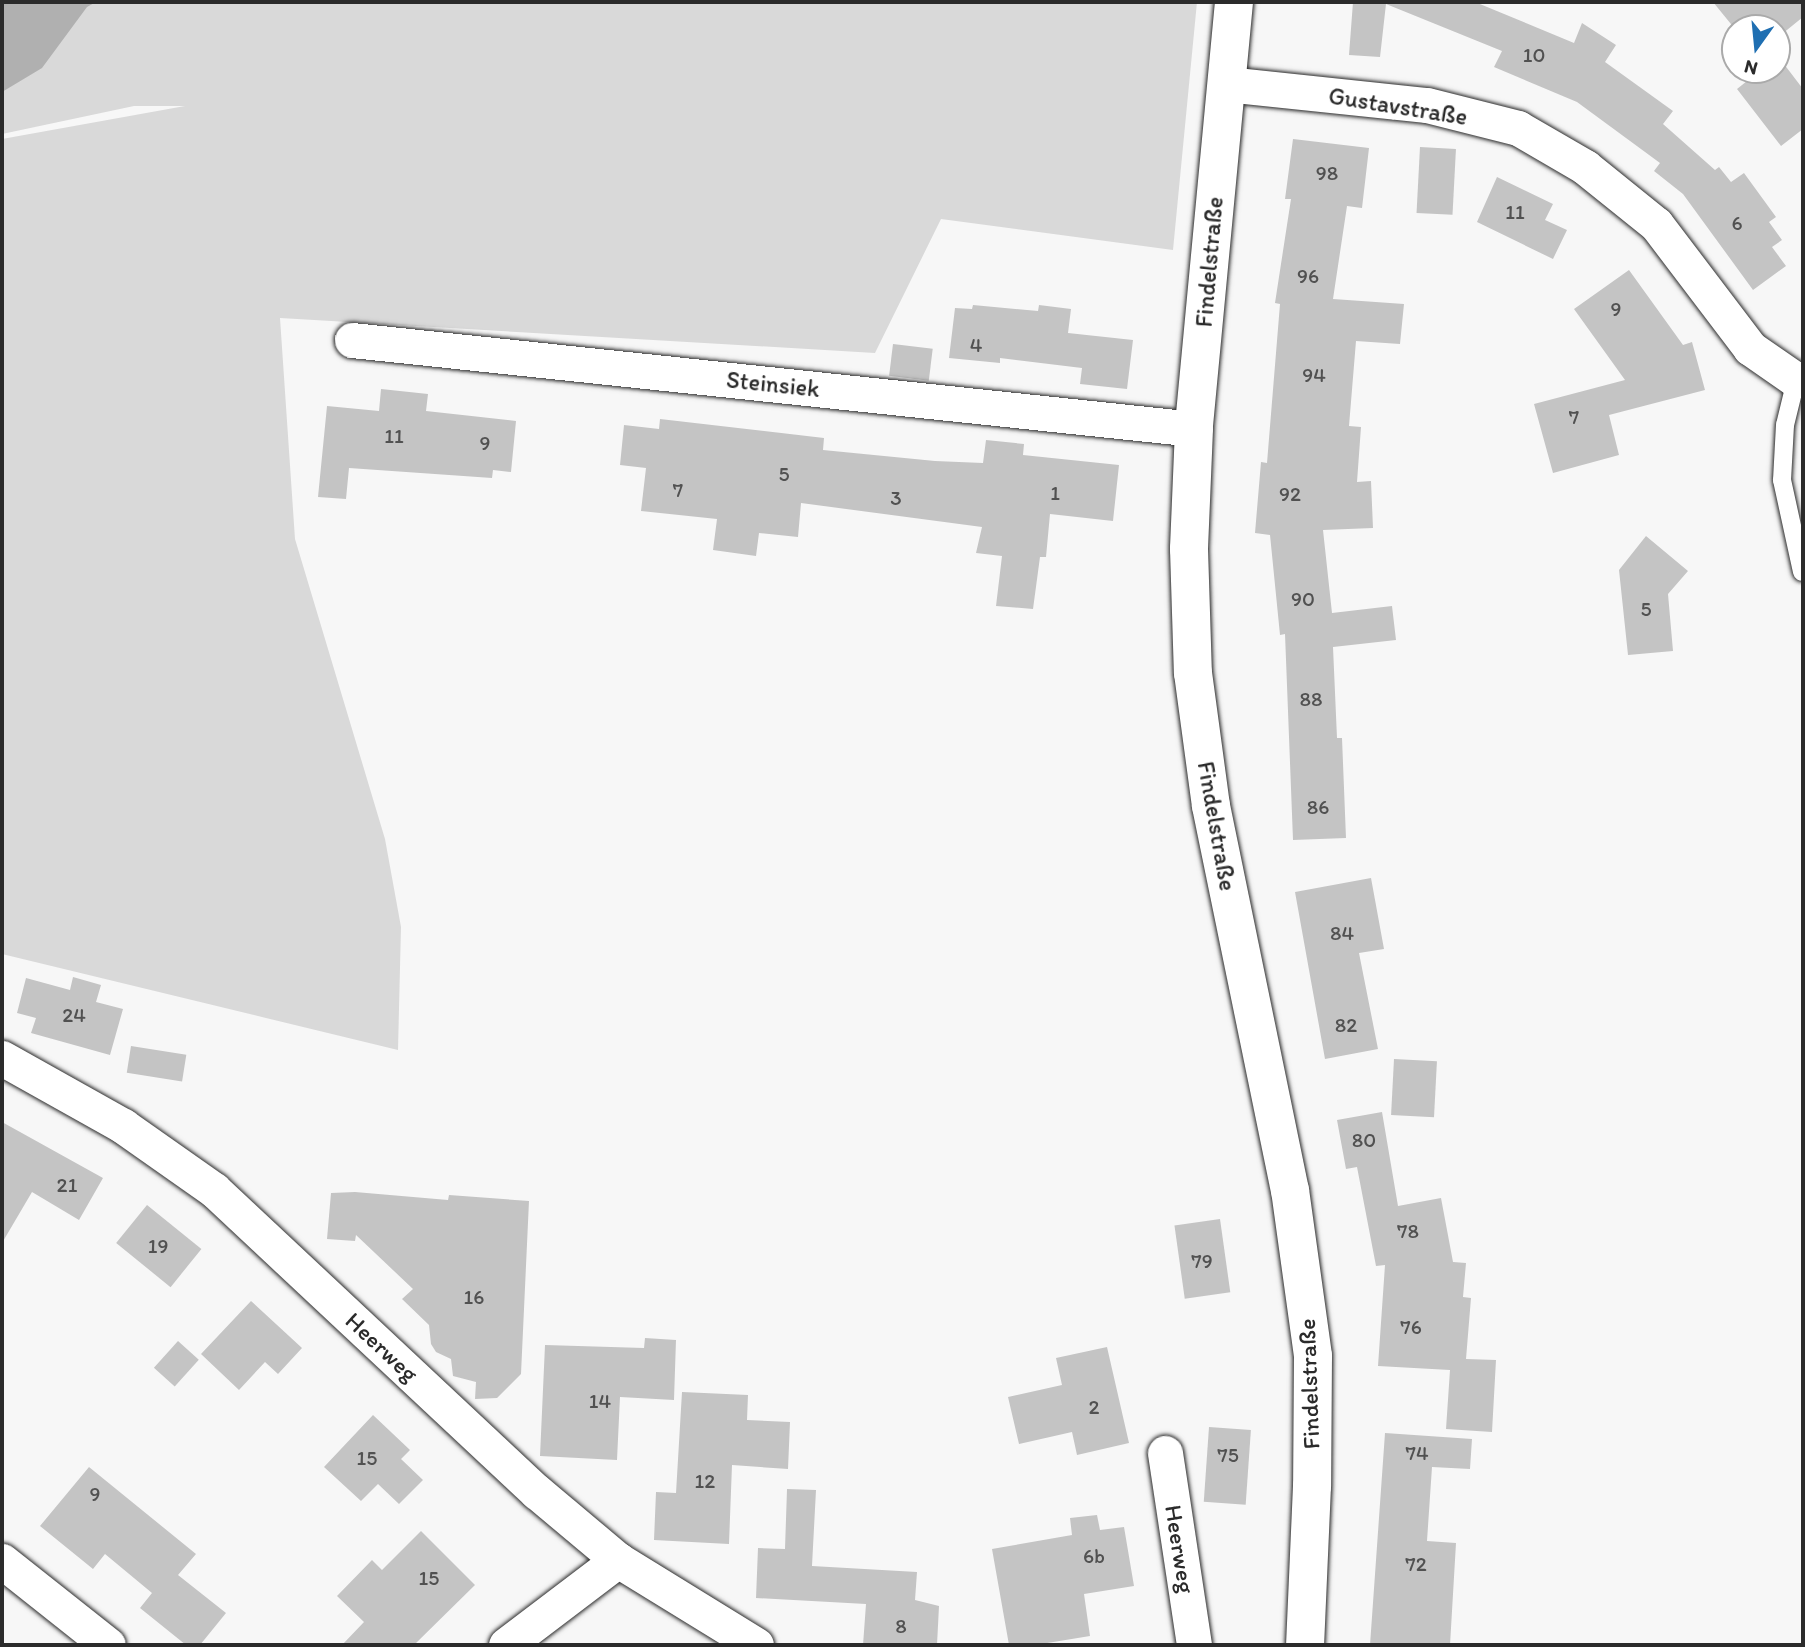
<!DOCTYPE html>
<meta charset="utf-8">
<style>
body{margin:0}
#map{position:relative;width:1805px;height:1647px;overflow:hidden;background:#f7f7f7;font-family:Itim,sans-serif}
div>[style]{position:absolute}
[style*='--x']{left:calc(var(--x)*1px);top:calc(var(--y)*1px);width:calc(var(--w)*1px);rotate:calc(var(--a)*1deg)}
.green>*{inset:0;background:#d9d9d9}
.water>*{inset:0;background:#b0b0b0}
.building>*{inset:0;background:#c4c4c4;transform-origin:0 0}
.roads{filter:drop-shadow(0 0 2px #2b2b2b) drop-shadow(0 0 2px #2b2b2b)}
.lane>*{height:18px;margin:-9px;padding:0 9px;transform-origin:9px;border-radius:9px;background:#fff}
.street>*{height:35px;margin:-17.5px;padding:0 17.5px;transform-origin:17.5px;border-radius:17.5px;background:#fff}
.secondary>*{height:38px;margin:-19px;padding:0 19px;transform-origin:19px;border-radius:19px;background:#fff}
span{translate:-50% -50%;white-space:nowrap;text-align:center;line-height:1.15;-webkit-text-stroke:7px #fff;paint-order:stroke}
.number-label{font-size:21px;color:#515151}
.number-label span{-webkit-text-stroke-width:0}
.street-label{font-size:24px;color:#2b2b2b}
.frame{position:absolute;inset:0;border:4px solid #2b2b2b;pointer-events:none}
.north{position:absolute;left:1721px;top:14px;width:70px;height:70px;box-sizing:border-box;background:#fff;border:2px solid #aaa;border-radius:50%;rotate:195deg;font-size:19px;font-weight:700;line-height:28px;text-align:center;color:#2b2b2b}
.north::after{content:'';display:block;margin:auto;width:24px;height:32px;background:#1f6fb2;clip-path:polygon(50% 0,100% 100%,50% 72%,0 100%)}
</style>
<div id="map">
<div class="green">
<div style="clip-path:polygon(2px 2px,1197px 2px,1173px 250px,941px 219px,875px 353px,280px 318px,295px 539px,385px 839px,401px 927px,398px 1050px,2px 954px,2px 139px,185px 106px,134px 106px,2px 134px)"></div>
</div>
<div class="water">
<div style="clip-path:polygon(2px 2px,96px 2px,87px 7px,42px 68px,2px 92px)"></div>
</div>
<div class="building">
<div style="clip-path:polygon(1353px 2px,1475px 2px,1574px 43px,1582px 23px,1616px 45px,1605px 62px,1673px 111px,1663px 124px,1715px 170px,1719px 167px,1731px 182px,1744px 173px,1776px 217px,1769px 222px,1782px 240px,1772px 247px,1786px 266px,1753px 290px,1683px 194px,1654px 171px,1660px 163px,1577px 102px,1494px 67px,1502px 51px,1386px 4px,1380px 57px,1349px 55px)"></div>
<div style="clip-path:polygon(1713px 2px,1803px 2px,1803px 17px,1777px 38px,1777px 28px,1735px 29px)"></div>
<div style="clip-path:polygon(1777px 55px,1803px 89px,1803px 129px,1781px 146px,1737px 89px,1752px 77px,1746px 70px,1777px 70px)"></div>
<div style="clip-path:polygon(1293px 139px,1369px 148px,1362px 208px,1347px 206px,1333px 299px,1404px 304px,1400px 344px,1356px 341px,1349px 426px,1361px 427px,1357px 482px,1371px 481px,1373px 528px,1323px 530px,1332px 613px,1392px 606px,1396px 640px,1333px 647px,1337px 738px,1342px 738px,1346px 838px,1293px 840px,1285px 634px,1280px 635px,1270px 535px,1255px 533px,1261px 462px,1267px 463px,1280px 304px,1275px 303px,1291px 199px,1285px 199px)"></div>
<div style="left:1420px;top:147px;width:36px;height:66px;rotate:3deg"></div>
<div style="clip-path:polygon(1497px 177px,1553px 204px,1545px 220px,1567px 230px,1553px 259px,1477px 222px)"></div>
<div style="clip-path:polygon(1629px 270px,1683px 345px,1692px 342px,1705px 390px,1609px 415px,1619px 455px,1553px 473px,1534px 404px,1625px 380px,1574px 309px)"></div>
<div style="clip-path:polygon(973px 305px,1038px 311px,1039px 305px,1071px 309px,1068px 333px,1133px 340px,1127px 389px,1080px 384px,1082px 368px,1000px 358px,1000px 363px,949px 358px,955px 308px,972px 309px)"></div>
<div style="left:893px;top:344px;width:40px;height:32px;rotate:7deg"></div>
<div style="clip-path:polygon(381px 389px,428px 394px,426px 411px,516px 421px,511px 472px,493px 470px,492px 478px,349px 468px,346px 499px,318px 497px,327px 406px,379px 411px)"></div>
<div style="clip-path:polygon(660px 419px,824px 438px,823px 450px,935px 461px,983px 463px,986px 440px,1024px 444px,1023px 455px,1119px 465px,1113px 521px,1050px 514px,1046px 557px,1040px 557px,1033px 609px,996px 606px,1002px 556px,976px 553px,982px 527px,801px 503px,798px 537px,759px 533px,756px 556px,713px 550px,717px 519px,641px 511px,646px 468px,620px 465px,624px 425px,659px 429px)"></div>
<div style="clip-path:polygon(1646px 536px,1688px 571px,1668px 594px,1673px 651px,1628px 655px,1619px 570px)"></div>
<div style="clip-path:polygon(1371px 878px,1384px 949px,1359px 953px,1378px 1049px,1325px 1059px,1295px 892px)"></div>
<div style="clip-path:polygon(73px 977px,101px 985px,96px 1002px,123px 1009px,110px 1055px,31px 1033px,36px 1018px,17px 1013px,26px 978px,70px 990px)"></div>
<div style="left:131px;top:1046px;width:56px;height:27px;rotate:9deg"></div>
<div style="left:1394px;top:1059px;width:43px;height:56px;rotate:3deg"></div>
<div style="clip-path:polygon(1382px 1112px,1398px 1206px,1441px 1198px,1453px 1262px,1466px 1263px,1463px 1297px,1471px 1298px,1466px 1359px,1496px 1360px,1492px 1432px,1446px 1429px,1450px 1370px,1378px 1366px,1385px 1265px,1376px 1266px,1357px 1167px,1346px 1169px,1337px 1120px)"></div>
<div style="clip-path:polygon(2px 1122px,103px 1178px,79px 1220px,32px 1192px,2px 1243px)"></div>
<div style="clip-path:polygon(355px 1192px,448px 1200px,449px 1195px,529px 1201px,521px 1374px,497px 1398px,475px 1399px,476px 1382px,453px 1376px,451px 1359px,436px 1352px,431px 1344px,429px 1325px,402px 1299px,413px 1289px,356px 1235px,355px 1241px,327px 1239px,331px 1193px)"></div>
<div style="left:147px;top:1205px;width:70px;height:49px;rotate:39deg"></div>
<div style="left:1220px;top:1219px;width:74px;height:46px;rotate:82deg"></div>
<div style="clip-path:polygon(251px 1301px,302px 1348px,278px 1374px,265px 1362px,239px 1390px,201px 1354px)"></div>
<div style="clip-path:polygon(645px 1338px,676px 1340px,674px 1400px,620px 1397px,617px 1460px,540px 1456px,545px 1345px,644px 1348px)"></div>
<div style="left:178px;top:1341px;width:28px;height:36px;rotate:42deg"></div>
<div style="clip-path:polygon(1107px 1347px,1129px 1443px,1077px 1455px,1072px 1432px,1019px 1444px,1008px 1397px,1062px 1385px,1056px 1358px)"></div>
<div style="clip-path:polygon(682px 1392px,748px 1395px,747px 1420px,790px 1422px,788px 1469px,732px 1465px,729px 1544px,654px 1540px,656px 1492px,676px 1493px)"></div>
<div style="clip-path:polygon(373px 1415px,410px 1450px,401px 1459px,423px 1480px,399px 1504px,378px 1484px,361px 1501px,324px 1467px)"></div>
<div style="left:1209px;top:1427px;width:42px;height:75px;rotate:4deg"></div>
<div style="clip-path:polygon(1385px 1433px,1472px 1439px,1470px 1469px,1432px 1467px,1427px 1541px,1456px 1543px,1450px 1645px,1370px 1645px)"></div>
<div style="clip-path:polygon(89px 1467px,196px 1554px,178px 1575px,226px 1613px,200px 1645px,186px 1645px,140px 1608px,152px 1593px,105px 1554px,93px 1569px,40px 1526px)"></div>
<div style="clip-path:polygon(787px 1489px,816px 1490px,812px 1566px,917px 1572px,915px 1600px,939px 1606px,937px 1645px,863px 1645px,866px 1604px,756px 1598px,758px 1548px,785px 1549px)"></div>
<div style="clip-path:polygon(1097px 1515px,1100px 1530px,1124px 1527px,1134px 1586px,1084px 1594px,1090px 1636px,1035px 1645px,1009px 1645px,992px 1549px,1072px 1535px,1070px 1518px)"></div>
<div style="clip-path:polygon(421px 1531px,475px 1585px,414px 1645px,342px 1645px,364px 1622px,337px 1596px,372px 1560px,382px 1570px)"></div>
</div>
<div class="roads">
<div class="lane">
<div style="--x:1796;--y:380;--w:46;--a:103.7"></div>
<div style="--x:1785;--y:425;--w:55;--a:93.1"></div>
<div style="--x:1782;--y:480;--w:94;--a:77.7"></div>
</div>
<div class="street">
<div style="--x:1226;--y:84;--w:202;--a:6"></div>
<div style="--x:1427;--y:105;--w:94;--a:14.2"></div>
<div style="--x:1518;--y:128;--w:78;--a:30.2"></div>
<div style="--x:1585;--y:167;--w:91;--a:38.8"></div>
<div style="--x:1656;--y:224;--w:156;--a:52.8"></div>
<div style="--x:1750;--y:348;--w:56;--a:34.8"></div>
<div style="--x:1796;--y:380;--w:7;--a:0"></div>
<div style="--x:352;--y:340;--w:847;--a:6.03"></div>
<div style="--x:2;--y:1058;--w:139;--a:29.3"></div>
<div style="--x:123;--y:1126;--w:111;--a:35.1"></div>
<div style="--x:214;--y:1190;--w:442;--a:43.1"></div>
<div style="--x:537;--y:1492;--w:106;--a:40"></div>
<div style="--x:618;--y:1560;--w:162;--a:31.6"></div>
<div style="--x:1165;--y:1453;--w:194;--a:81.4"></div>
<div style="--x:2;--y:1561;--w:135;--a:38.4"></div>
<div style="--x:506;--y:1645;--w:141;--a:-37.2"></div>
</div>
<div class="secondary">
<div style="--x:1234;--y:2;--w:429;--a:95.4"></div>
<div style="--x:1194;--y:429;--w:120;--a:92.4"></div>
<div style="--x:1189;--y:549;--w:124;--a:88.2"></div>
<div style="--x:1193;--y:673;--w:134;--a:82.3"></div>
<div style="--x:1211;--y:806;--w:392;--a:78.4"></div>
<div style="--x:1290;--y:1190;--w:168;--a:82.1"></div>
<div style="--x:1313;--y:1356;--w:130;--a:90.4"></div>
<div style="--x:1312;--y:1486;--w:159;--a:92.5"></div>
</div>
</div>
<div class="number-label">
<span style="left:1534px;top:55px">10</span>
<span style="left:1327px;top:173px">98</span>
<span style="left:1515px;top:212px">11</span>
<span style="left:1737px;top:223px">6</span>
<span style="left:1308px;top:276px">96</span>
<span style="left:1616px;top:309px">9</span>
<span style="left:976px;top:345px">4</span>
<span style="left:1314px;top:375px">94</span>
<span style="left:1574px;top:417px">7</span>
<span style="left:394px;top:436px">11</span>
<span style="left:485px;top:443px">9</span>
<span style="left:784px;top:474px">5</span>
<span style="left:678px;top:490px">7</span>
<span style="left:1055px;top:493px">1</span>
<span style="left:1290px;top:494px">92</span>
<span style="left:896px;top:498px">3</span>
<span style="left:1303px;top:599px">90</span>
<span style="left:1646px;top:609px">5</span>
<span style="left:1311px;top:699px">88</span>
<span style="left:1318px;top:807px">86</span>
<span style="left:1342px;top:933px">84</span>
<span style="left:74px;top:1015px">24</span>
<span style="left:1346px;top:1025px">82</span>
<span style="left:1364px;top:1140px">80</span>
<span style="left:67px;top:1185px">21</span>
<span style="left:1408px;top:1231px">78</span>
<span style="left:158px;top:1246px">19</span>
<span style="left:1202px;top:1261px">79</span>
<span style="left:474px;top:1297px">16</span>
<span style="left:1411px;top:1327px">76</span>
<span style="left:600px;top:1401px">14</span>
<span style="left:1094px;top:1407px">2</span>
<span style="left:1417px;top:1453px">74</span>
<span style="left:1228px;top:1455px">75</span>
<span style="left:367px;top:1458px">15</span>
<span style="left:705px;top:1481px">12</span>
<span style="left:95px;top:1494px">9</span>
<span style="left:1094px;top:1556px">6b</span>
<span style="left:1416px;top:1564px">72</span>
<span style="left:429px;top:1578px">15</span>
<span style="left:901px;top:1626px">8</span>
</div>
<div class="street-label">
<span style="left:1398px;top:106px;rotate:9deg">Gustavstraße</span>
<span style="left:1209px;top:262px;rotate:-85deg">Findelstraße</span>
<span style="left:773px;top:384px;rotate:6deg">Steinsiek</span>
<span style="left:1217px;top:826px;rotate:80deg">Findelstraße</span>
<span style="left:382px;top:1347px;rotate:43deg">Heerweg</span>
<span style="left:1309px;top:1384px;rotate:-92deg">Findelstraße</span>
<span style="left:1180px;top:1549px;rotate:81deg">Heerweg</span>
</div>
<div class="frame"></div>
<div class="north">N</div>
</div>
